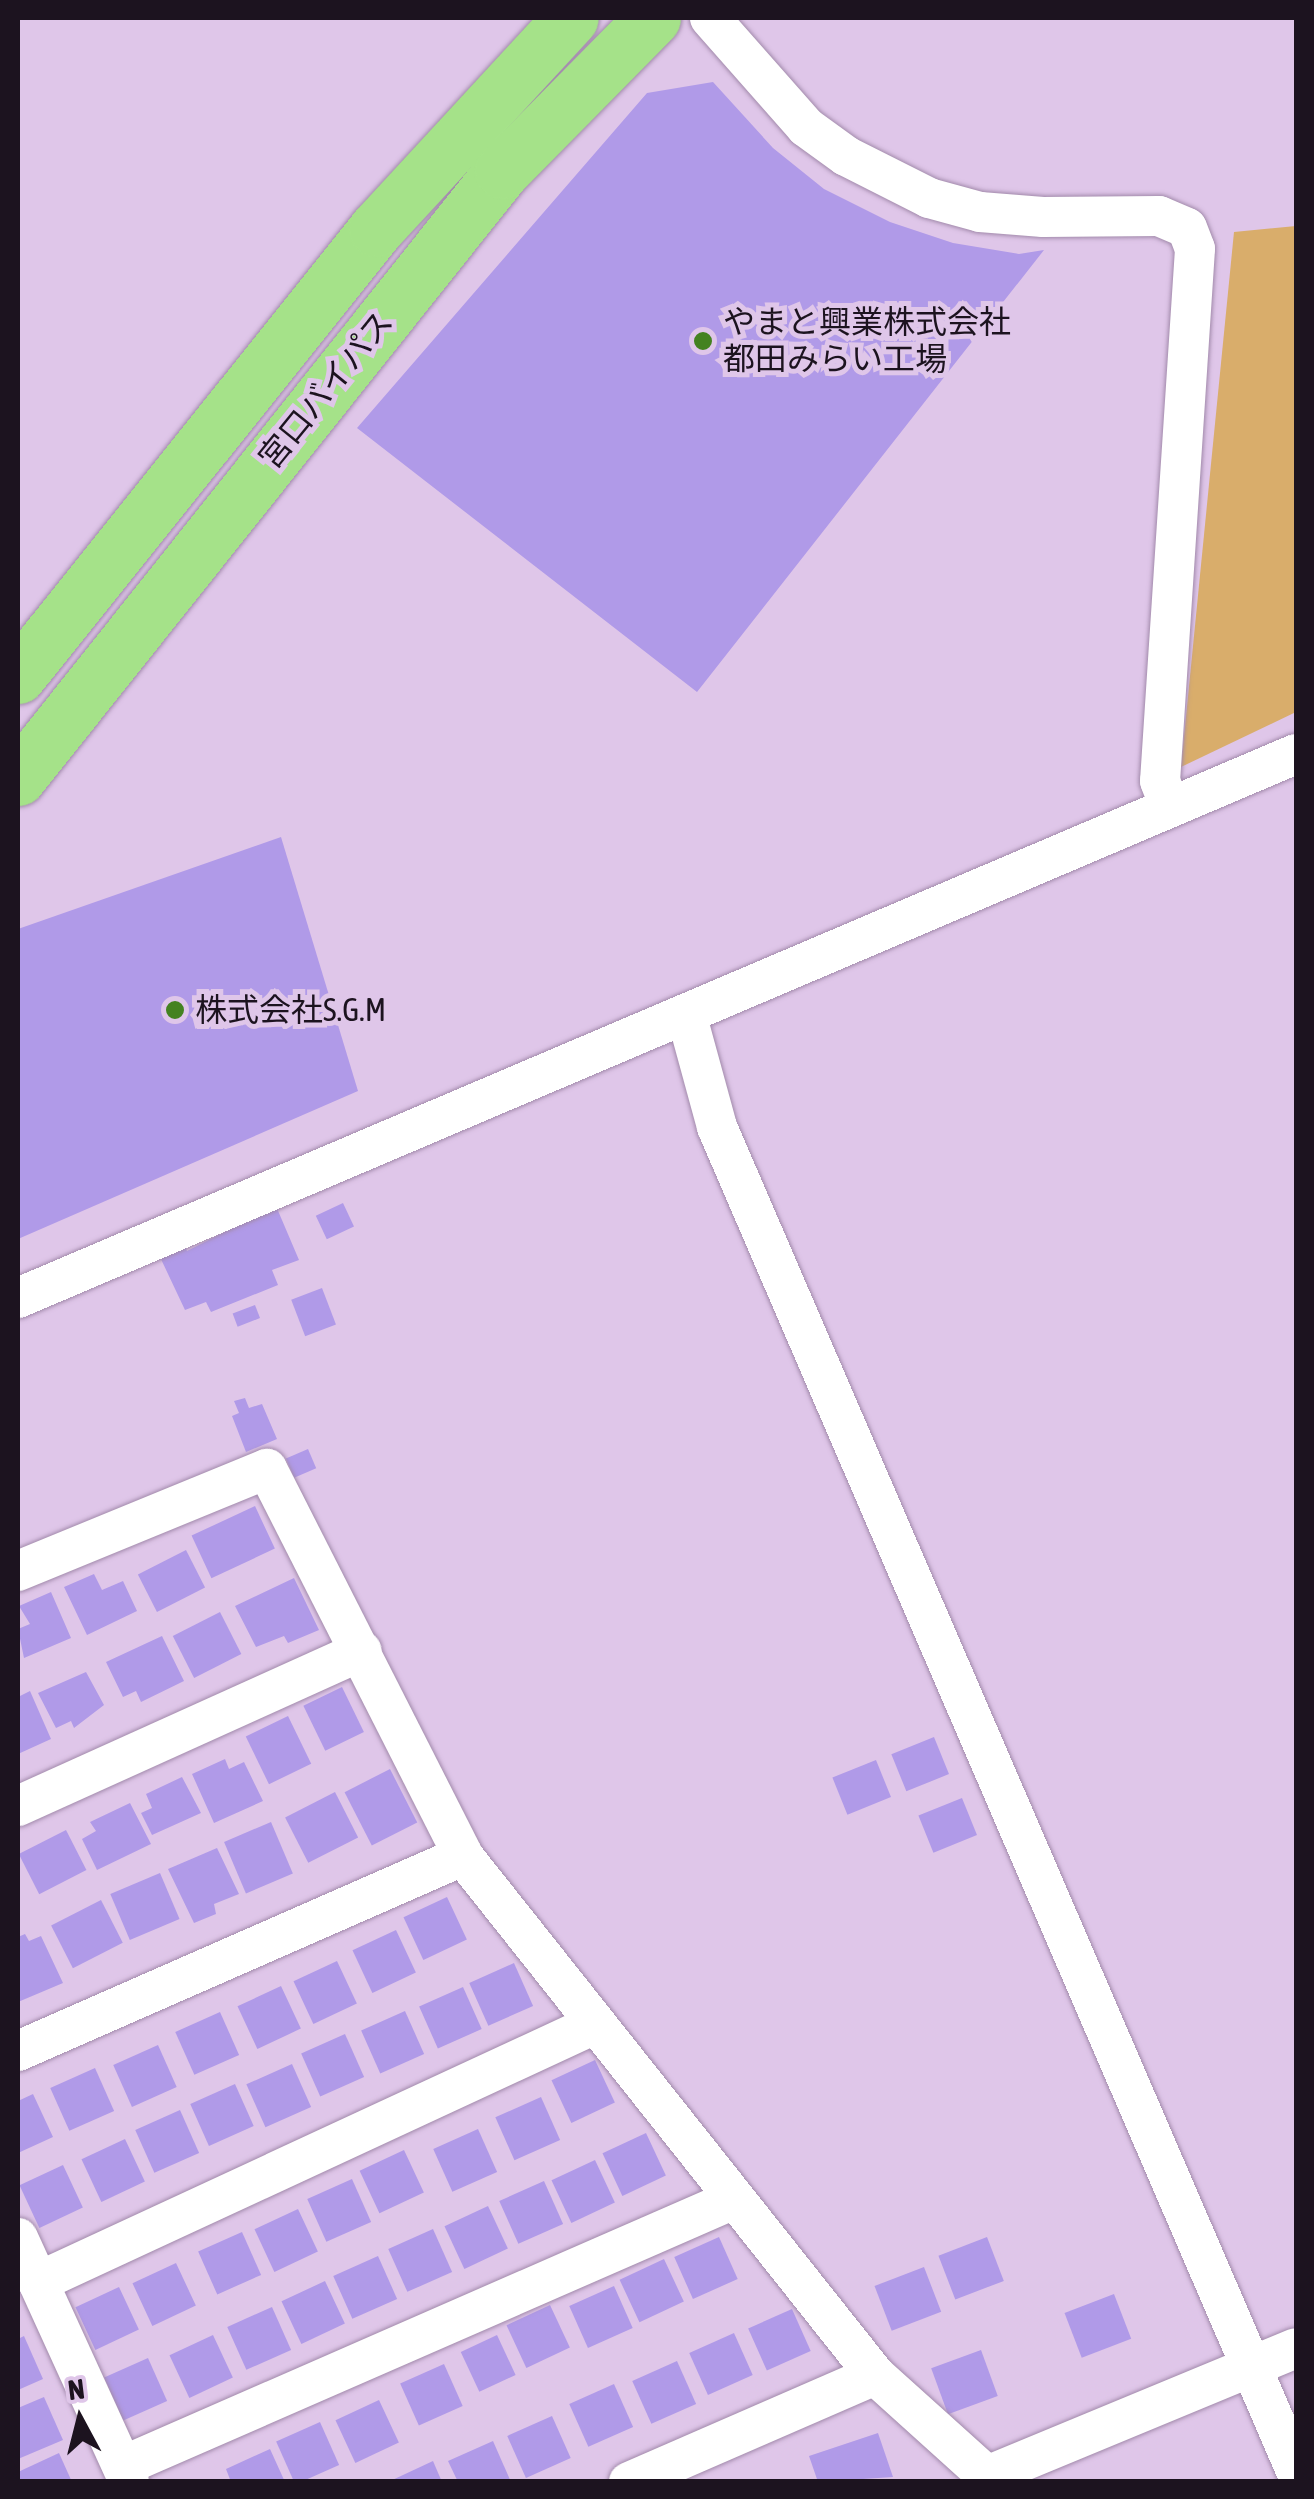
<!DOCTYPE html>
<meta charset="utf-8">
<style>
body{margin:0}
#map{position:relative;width:1314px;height:2499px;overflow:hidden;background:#dfc6e9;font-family:"Asap Condensed","Noto Sans JP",sans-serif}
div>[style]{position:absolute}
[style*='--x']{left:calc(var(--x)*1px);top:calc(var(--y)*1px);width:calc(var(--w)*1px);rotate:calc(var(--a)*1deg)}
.green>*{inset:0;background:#d9ad6b}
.building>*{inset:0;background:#b09ae8;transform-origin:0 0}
.roads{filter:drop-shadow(0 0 2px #a28aab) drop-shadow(0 0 2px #a28aab)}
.minor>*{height:40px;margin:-20px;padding:0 20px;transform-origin:20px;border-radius:20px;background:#fff}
.highway>*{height:55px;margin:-27.5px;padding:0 27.5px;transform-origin:27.5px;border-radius:27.5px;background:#a5e289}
.dots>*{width:28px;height:28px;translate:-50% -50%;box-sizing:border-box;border:5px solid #dfc6e9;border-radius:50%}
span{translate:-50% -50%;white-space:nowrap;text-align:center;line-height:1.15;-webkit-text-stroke:10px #dfc6e9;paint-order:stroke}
.poi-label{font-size:32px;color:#1c131f}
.left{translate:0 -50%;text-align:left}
.street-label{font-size:32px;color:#1c131f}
.frame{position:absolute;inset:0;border:20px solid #1c131f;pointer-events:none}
.north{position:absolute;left:30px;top:2369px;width:100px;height:100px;-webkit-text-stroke:8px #dfc6e9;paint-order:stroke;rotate:353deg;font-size:28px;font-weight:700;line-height:40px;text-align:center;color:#1c131f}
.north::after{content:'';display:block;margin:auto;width:35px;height:45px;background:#1c131f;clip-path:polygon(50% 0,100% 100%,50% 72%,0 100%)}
</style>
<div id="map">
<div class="green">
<div style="clip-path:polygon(1296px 226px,1296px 712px,1181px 767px,1234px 232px)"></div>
</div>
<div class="building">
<div style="clip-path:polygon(713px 82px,773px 148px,824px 189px,890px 222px,953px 243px,1019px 254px,1044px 250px,697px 692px,357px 428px,647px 93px)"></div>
<div style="clip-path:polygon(281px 837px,358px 1091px,18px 1239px,18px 929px)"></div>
<div style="left:343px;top:1203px;width:26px;height:30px;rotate:65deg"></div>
<div style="clip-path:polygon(276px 1206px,299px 1260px,272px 1270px,278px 1285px,211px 1312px,206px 1302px,185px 1310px,160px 1257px,185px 1246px,187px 1251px)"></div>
<div style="left:322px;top:1288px;width:39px;height:33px;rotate:69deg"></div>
<div style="left:255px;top:1305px;width:14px;height:24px;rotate:69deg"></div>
<div style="clip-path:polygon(245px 1398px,249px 1408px,262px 1404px,277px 1439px,246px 1452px,232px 1416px,239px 1413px,234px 1401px)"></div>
<div style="left:308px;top:1449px;width:21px;height:24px;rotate:67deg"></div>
<div style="left:255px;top:1506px;width:47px;height:70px;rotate:65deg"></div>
<div style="left:186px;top:1550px;width:42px;height:54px;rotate:63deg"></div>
<div style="clip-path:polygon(94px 1574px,102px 1590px,123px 1581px,137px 1611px,87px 1635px,64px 1587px)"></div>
<div style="clip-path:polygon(294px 1578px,319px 1630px,288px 1643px,284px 1636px,256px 1647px,235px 1606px)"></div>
<div style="clip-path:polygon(51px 1592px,71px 1638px,24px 1658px,18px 1629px,30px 1624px,19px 1606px)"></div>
<div style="left:220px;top:1612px;width:47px;height:53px;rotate:63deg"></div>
<div style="clip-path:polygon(162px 1636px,184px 1681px,141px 1702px,136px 1691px,123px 1697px,106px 1662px)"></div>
<div style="clip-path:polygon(86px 1672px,104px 1705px,74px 1728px,71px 1721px,56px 1728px,38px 1693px)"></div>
<div style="left:342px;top:1687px;width:50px;height:43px;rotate:64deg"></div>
<div style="clip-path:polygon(30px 1691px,51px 1739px,18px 1754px,18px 1697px)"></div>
<div style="left:288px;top:1716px;width:53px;height:47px;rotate:64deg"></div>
<div style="left:934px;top:1737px;width:40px;height:46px;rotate:68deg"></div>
<div style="clip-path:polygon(225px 1759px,229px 1769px,244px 1762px,263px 1801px,214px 1823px,192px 1774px)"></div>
<div style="left:876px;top:1760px;width:40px;height:47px;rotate:68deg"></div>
<div style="left:390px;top:1769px;width:60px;height:51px;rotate:63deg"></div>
<div style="clip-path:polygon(182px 1777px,201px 1813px,152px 1835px,141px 1813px,152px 1808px,146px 1794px)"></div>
<div style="left:335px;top:1792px;width:51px;height:56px;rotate:63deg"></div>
<div style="left:962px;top:1798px;width:40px;height:47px;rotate:68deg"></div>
<div style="clip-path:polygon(130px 1803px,151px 1844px,97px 1870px,82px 1839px,96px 1831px,90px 1822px)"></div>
<div style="left:271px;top:1822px;width:56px;height:51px;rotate:67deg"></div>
<div style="left:66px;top:1830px;width:45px;height:53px;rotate:63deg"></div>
<div style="clip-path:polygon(217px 1848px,239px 1894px,214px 1904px,216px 1914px,194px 1923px,168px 1869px)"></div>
<div style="left:160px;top:1873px;width:50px;height:54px;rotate:67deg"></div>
<div style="left:447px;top:1897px;width:47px;height:48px;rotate:65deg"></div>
<div style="left:101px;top:1900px;width:48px;height:56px;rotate:63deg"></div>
<div style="left:396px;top:1930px;width:47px;height:48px;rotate:65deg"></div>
<div style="clip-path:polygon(25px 1934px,29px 1941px,41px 1936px,63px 1983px,18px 2002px,18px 1937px)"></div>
<div style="left:337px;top:1961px;width:47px;height:48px;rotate:65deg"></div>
<div style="left:514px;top:1963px;width:47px;height:49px;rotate:66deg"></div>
<div style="left:281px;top:1986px;width:47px;height:48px;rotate:65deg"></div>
<div style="left:463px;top:1987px;width:46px;height:48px;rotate:66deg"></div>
<div style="left:405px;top:2011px;width:47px;height:48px;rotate:66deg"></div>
<div style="left:220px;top:2012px;width:47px;height:49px;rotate:66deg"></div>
<div style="left:345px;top:2034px;width:47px;height:48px;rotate:66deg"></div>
<div style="left:158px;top:2045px;width:46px;height:49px;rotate:66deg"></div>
<div style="left:595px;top:2060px;width:47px;height:48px;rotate:65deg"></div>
<div style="left:292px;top:2064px;width:47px;height:50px;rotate:66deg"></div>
<div style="left:95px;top:2068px;width:47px;height:49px;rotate:66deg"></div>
<div style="left:235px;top:2084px;width:46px;height:49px;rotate:66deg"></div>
<div style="clip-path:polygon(33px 2094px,53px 2137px,18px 2153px,18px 2101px)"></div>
<div style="left:541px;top:2097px;width:47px;height:50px;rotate:66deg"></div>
<div style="left:180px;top:2110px;width:47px;height:49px;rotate:66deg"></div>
<div style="left:478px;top:2129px;width:47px;height:49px;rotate:66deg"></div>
<div style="left:646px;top:2133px;width:47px;height:48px;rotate:65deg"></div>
<div style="left:125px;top:2139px;width:47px;height:48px;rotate:65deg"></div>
<div style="left:404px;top:2150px;width:47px;height:49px;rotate:65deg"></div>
<div style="left:595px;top:2160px;width:47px;height:48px;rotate:65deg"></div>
<div style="left:63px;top:2165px;width:47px;height:48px;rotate:65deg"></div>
<div style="left:352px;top:2179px;width:47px;height:49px;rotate:66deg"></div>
<div style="left:544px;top:2181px;width:47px;height:49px;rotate:66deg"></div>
<div style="left:488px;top:2206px;width:47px;height:48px;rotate:65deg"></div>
<div style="left:298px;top:2209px;width:47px;height:48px;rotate:65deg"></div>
<div style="left:433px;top:2229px;width:47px;height:49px;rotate:66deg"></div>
<div style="left:242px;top:2232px;width:47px;height:48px;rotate:66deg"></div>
<div style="left:719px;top:2237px;width:46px;height:49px;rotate:66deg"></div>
<div style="left:987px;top:2237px;width:47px;height:52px;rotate:69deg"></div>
<div style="left:378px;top:2256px;width:47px;height:49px;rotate:66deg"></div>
<div style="left:664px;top:2259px;width:47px;height:49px;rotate:65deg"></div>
<div style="left:176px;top:2263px;width:47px;height:48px;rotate:65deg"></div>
<div style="left:924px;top:2267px;width:48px;height:53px;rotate:69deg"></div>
<div style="left:325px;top:2281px;width:47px;height:48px;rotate:65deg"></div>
<div style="left:614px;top:2286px;width:46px;height:49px;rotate:66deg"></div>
<div style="left:119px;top:2287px;width:47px;height:48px;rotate:65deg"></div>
<div style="left:1114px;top:2294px;width:48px;height:53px;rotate:69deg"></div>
<div style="left:550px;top:2305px;width:47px;height:48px;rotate:65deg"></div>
<div style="left:272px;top:2307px;width:47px;height:49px;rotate:66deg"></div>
<div style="left:792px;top:2309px;width:46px;height:48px;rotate:66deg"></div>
<div style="left:734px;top:2333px;width:46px;height:49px;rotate:66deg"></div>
<div style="left:213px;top:2335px;width:47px;height:48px;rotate:65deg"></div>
<div style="left:497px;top:2335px;width:44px;height:40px;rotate:65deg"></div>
<div style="clip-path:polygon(24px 2336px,43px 2379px,18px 2390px,18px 2339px)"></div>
<div style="left:981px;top:2350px;width:49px;height:53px;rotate:70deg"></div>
<div style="left:148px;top:2358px;width:47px;height:48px;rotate:66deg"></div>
<div style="left:677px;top:2361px;width:47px;height:49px;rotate:66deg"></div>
<div style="left:444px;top:2364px;width:46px;height:48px;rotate:66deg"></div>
<div style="left:614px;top:2384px;width:47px;height:49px;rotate:66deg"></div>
<div style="clip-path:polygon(44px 2397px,63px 2440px,18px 2459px,18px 2408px)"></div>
<div style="left:379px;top:2400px;width:47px;height:48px;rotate:65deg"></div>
<div style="left:552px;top:2416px;width:46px;height:49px;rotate:66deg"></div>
<div style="left:320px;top:2422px;width:47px;height:48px;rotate:66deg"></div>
<div style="clip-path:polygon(878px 2433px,893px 2477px,818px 2482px,809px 2456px)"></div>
<div style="clip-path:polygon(493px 2441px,511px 2482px,458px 2482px,448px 2461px)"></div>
<div style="clip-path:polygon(270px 2449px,285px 2482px,231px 2482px,226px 2469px)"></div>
<div style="clip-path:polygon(59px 2453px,72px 2482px,19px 2482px,18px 2472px)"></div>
<div style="clip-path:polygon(433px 2461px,442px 2482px,388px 2482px)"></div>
</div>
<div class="roads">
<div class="minor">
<div style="--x:710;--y:18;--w:145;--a:48.6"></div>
<div style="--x:806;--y:127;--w:49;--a:35.9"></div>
<div style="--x:846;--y:156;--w:93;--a:26.8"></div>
<div style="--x:929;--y:198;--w:53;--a:15.4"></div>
<div style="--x:980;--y:212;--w:63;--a:4.5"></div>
<div style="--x:1043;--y:217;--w:116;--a:-0.5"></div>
<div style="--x:1159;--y:216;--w:30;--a:23"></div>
<div style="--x:1187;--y:228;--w:22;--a:69"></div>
<div style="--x:1195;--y:249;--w:533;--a:93.76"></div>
<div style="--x:1160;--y:781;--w:28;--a:69"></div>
<div style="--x:687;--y:1017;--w:114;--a:74.7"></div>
<div style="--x:717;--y:1127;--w:1463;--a:66.69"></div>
<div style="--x:18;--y:1298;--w:1389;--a:-23.06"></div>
<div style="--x:18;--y:1571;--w:269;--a:-22.3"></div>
<div style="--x:267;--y:1469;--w:434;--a:63.1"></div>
<div style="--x:463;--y:1856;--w:663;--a:51.56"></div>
<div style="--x:875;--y:2375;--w:151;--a:42"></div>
<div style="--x:987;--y:2476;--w:334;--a:-22.5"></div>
<div style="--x:18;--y:1806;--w:377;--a:-24.3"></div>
<div style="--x:18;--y:2051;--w:486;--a:-23.7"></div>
<div style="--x:18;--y:2238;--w:268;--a:65.5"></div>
<div style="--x:38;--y:2282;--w:614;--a:-24.85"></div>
<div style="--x:123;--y:2466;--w:667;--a:-23.6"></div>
<div style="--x:629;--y:2482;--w:268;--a:-23.5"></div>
</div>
<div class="highway">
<div style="--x:18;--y:676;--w:573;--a:-51.31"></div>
<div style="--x:376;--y:229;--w:287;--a:-47.3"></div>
<div style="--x:18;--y:778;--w:776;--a:-51.43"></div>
<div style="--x:502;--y:171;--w:215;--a:-45.4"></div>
</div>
</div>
<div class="dots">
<div style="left:703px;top:341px;background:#448220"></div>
<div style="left:175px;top:1010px;background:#448220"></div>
</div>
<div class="poi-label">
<span class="left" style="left:723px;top:341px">やまと興業株式会社<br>都田みらい工場</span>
<span class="left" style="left:195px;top:1010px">株式会社S.G.M</span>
</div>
<div class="street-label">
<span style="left:326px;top:390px;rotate:-51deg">宮口バイパス</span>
</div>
<div class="frame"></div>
<div class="north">N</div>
</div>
